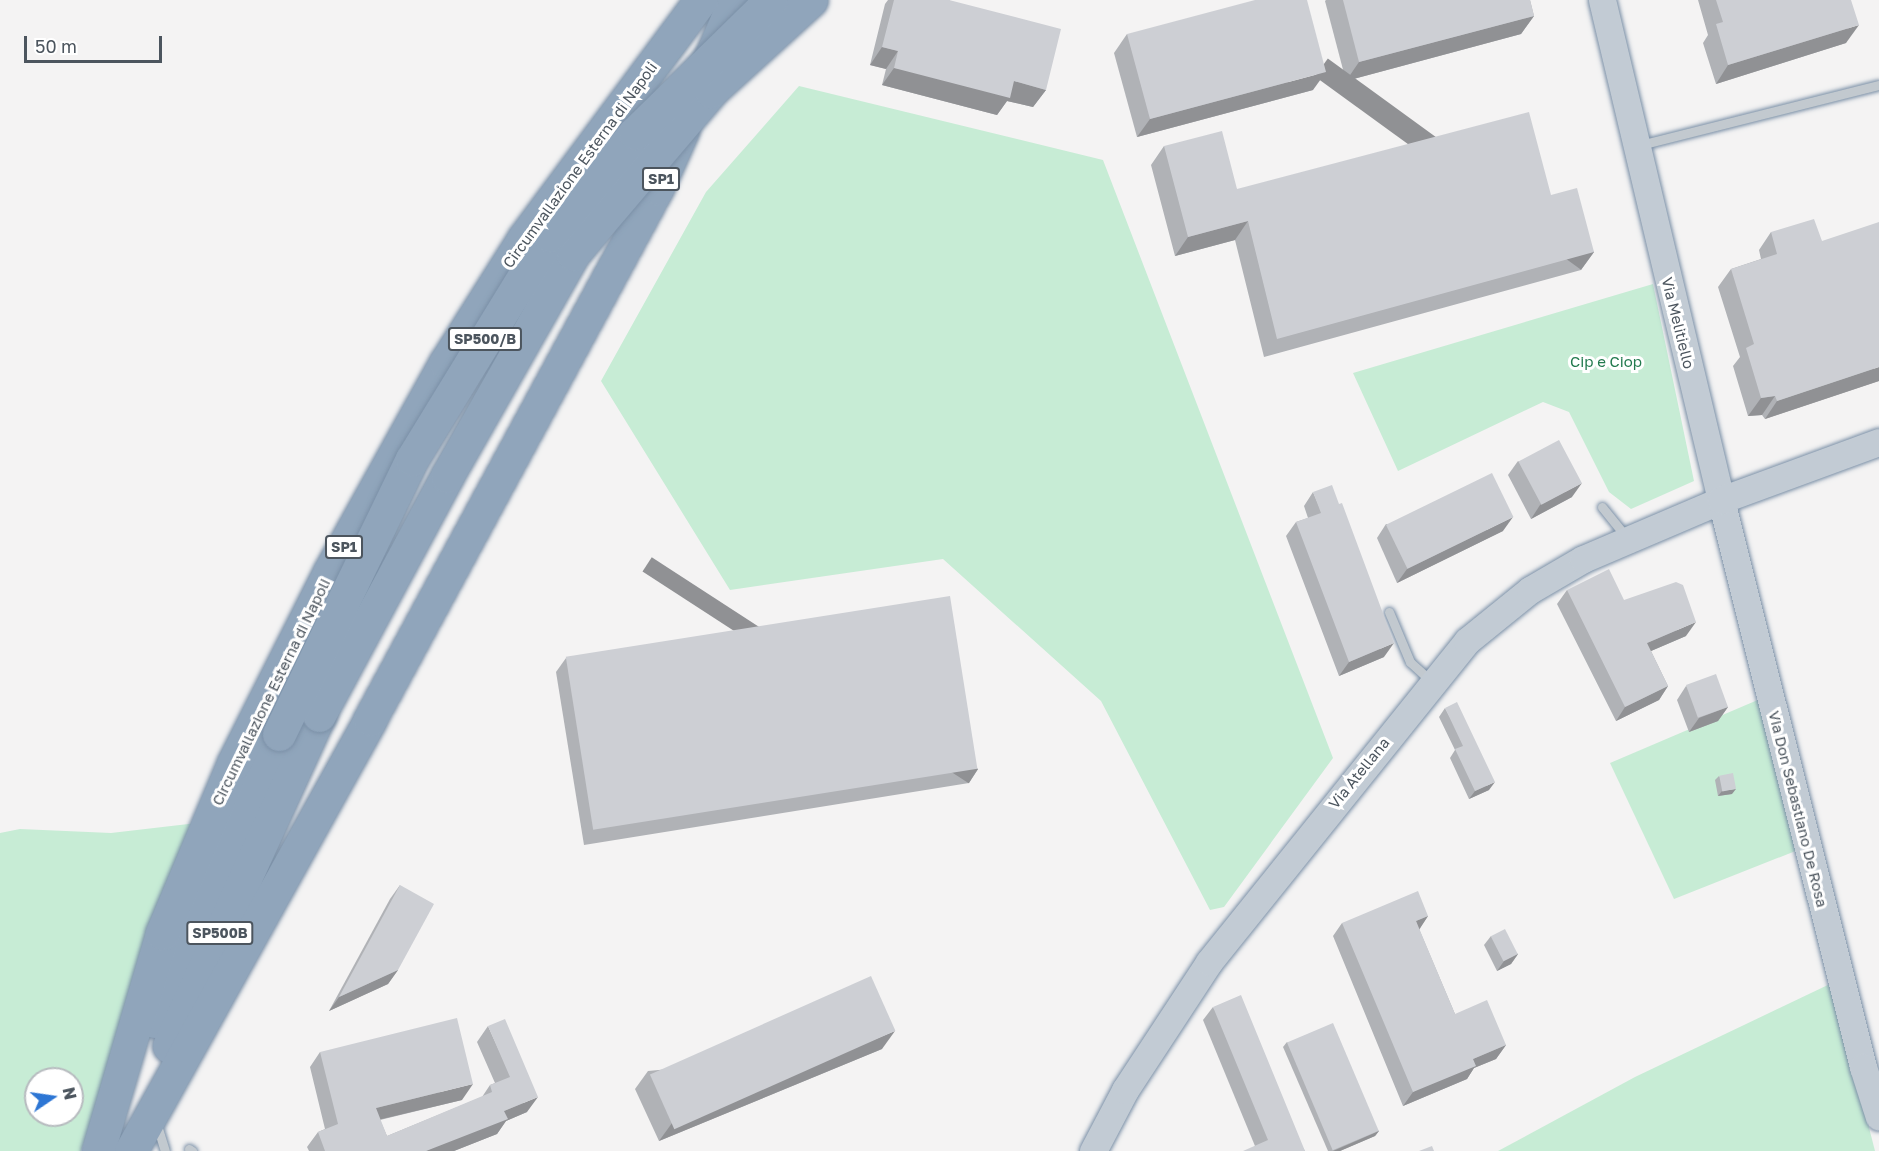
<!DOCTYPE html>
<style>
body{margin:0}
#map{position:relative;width:1879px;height:1151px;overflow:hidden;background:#f4f3f3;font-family:"Golos Text",sans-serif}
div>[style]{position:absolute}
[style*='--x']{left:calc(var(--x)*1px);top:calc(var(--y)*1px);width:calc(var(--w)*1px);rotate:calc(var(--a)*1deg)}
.green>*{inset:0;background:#c7ecd5}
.roads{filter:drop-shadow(0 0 2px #7b90a7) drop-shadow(0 0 2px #7b90a7)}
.lane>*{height:9px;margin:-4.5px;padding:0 4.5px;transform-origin:4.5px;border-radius:4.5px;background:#c2c9cf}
.secondary>*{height:27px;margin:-13.5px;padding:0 13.5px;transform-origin:13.5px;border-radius:13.5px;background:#c2cbd4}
.highway>*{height:33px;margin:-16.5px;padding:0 16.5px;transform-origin:16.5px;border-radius:16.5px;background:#90a5bb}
.bridges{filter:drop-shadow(0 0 2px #7b90a7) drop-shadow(0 0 2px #7b90a7)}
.highway-bridge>*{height:33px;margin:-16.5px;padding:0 16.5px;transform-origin:16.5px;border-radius:16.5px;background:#90a5bb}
.wall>*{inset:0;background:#b0b2b6}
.shaded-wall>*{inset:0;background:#909194;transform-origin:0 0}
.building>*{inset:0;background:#cdcfd4;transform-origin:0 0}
span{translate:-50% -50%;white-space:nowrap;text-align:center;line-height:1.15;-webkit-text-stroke:6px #fff;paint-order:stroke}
.shield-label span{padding:2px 4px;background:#fff;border:2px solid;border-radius:4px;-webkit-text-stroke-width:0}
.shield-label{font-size:14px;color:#4c555e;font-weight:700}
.street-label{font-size:15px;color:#4c555e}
.park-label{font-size:15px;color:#227a4e}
.north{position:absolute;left:24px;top:1067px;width:60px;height:60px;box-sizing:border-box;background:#fff;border:2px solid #b7bbbf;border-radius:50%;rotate:77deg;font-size:16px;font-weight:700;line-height:24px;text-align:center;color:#4c555e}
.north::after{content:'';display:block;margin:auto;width:21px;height:27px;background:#2d76d4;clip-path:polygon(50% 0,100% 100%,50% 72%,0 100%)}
.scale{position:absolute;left:24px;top:36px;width:138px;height:27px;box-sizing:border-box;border:3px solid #4c555e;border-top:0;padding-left:8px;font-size:18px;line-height:21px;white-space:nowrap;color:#4c555e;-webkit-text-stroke:4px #fff;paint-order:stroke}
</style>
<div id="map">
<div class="green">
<div style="clip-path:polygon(799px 86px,1103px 160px,1333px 758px,1224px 907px,1210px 910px,1101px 701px,943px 559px,730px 590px,601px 381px,706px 192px)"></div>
<div style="clip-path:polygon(1653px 284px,1694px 481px,1631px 509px,1609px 492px,1569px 412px,1543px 402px,1398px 471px,1353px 373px)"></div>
<div style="clip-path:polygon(1760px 699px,1798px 850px,1674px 899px,1610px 763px)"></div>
<div style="clip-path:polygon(evenodd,197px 823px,81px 1151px,0 1151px,0 833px,20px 829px,111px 833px,197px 823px,36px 1079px,72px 1079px,72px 1115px,36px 1115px,36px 1079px)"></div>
<div style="clip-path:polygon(1832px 983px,1875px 1151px,1498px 1151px,1635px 1077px)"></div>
</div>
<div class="roads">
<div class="lane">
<div style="--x:1640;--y:145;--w:246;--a:-14.1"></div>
<div style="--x:1602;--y:507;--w:40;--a:51"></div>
<div style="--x:1389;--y:612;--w:54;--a:67.2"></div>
<div style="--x:1410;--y:662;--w:30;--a:42"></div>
<div style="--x:157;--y:1125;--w:27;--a:73"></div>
<div style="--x:189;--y:1149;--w:4;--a:34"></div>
</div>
<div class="secondary">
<div style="--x:1602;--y:0;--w:514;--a:76.61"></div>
<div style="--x:1721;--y:500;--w:585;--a:75.94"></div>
<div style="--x:1863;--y:1067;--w:52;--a:72.3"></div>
<div style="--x:1093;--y:1151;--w:69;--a:-62.3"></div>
<div style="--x:1125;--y:1090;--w:153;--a:-56.7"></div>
<div style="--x:1209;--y:962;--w:412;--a:-51.2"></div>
<div style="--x:1467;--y:641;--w:81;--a:-39"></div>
<div style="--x:1530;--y:590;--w:61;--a:-30.3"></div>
<div style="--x:1583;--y:559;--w:150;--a:-23.1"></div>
<div style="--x:1721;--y:500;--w:168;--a:-20.2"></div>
</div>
<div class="highway">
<div style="--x:707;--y:66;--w:72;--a:-67"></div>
<div style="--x:155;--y:1021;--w:313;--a:-66.6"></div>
<div style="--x:169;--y:1046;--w:363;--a:-65.6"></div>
<div style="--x:98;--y:1151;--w:227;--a:-73.6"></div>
<div style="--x:162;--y:933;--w:183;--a:-67.2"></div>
<div style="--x:233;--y:764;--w:216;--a:-63.3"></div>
<div style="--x:330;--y:571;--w:239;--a:-61"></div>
<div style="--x:446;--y:362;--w:146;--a:-57.8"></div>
<div style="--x:524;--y:238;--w:297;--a:-53.4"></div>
<div style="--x:131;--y:1151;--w:494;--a:-61"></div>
<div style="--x:370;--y:719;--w:604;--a:-61.61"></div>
<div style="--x:657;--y:188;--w:62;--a:-66.3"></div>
</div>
</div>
<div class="bridges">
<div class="highway-bridge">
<div style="--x:319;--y:715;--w:271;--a:-61.8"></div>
<div style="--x:447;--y:476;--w:255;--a:-60.4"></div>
<div style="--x:573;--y:254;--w:214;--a:-49.7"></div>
<div style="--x:711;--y:91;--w:135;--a:-42.3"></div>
<div style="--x:279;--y:734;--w:305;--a:-64.2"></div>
<div style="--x:412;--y:459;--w:263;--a:-58.5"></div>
<div style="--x:549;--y:235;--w:133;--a:-49.9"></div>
<div style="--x:635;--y:133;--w:190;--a:-44.4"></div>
</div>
</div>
<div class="wall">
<div style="clip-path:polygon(888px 0,949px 0,1046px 90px,1033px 107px,1007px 101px,997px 115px,882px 85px,886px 69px,870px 65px,885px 4px)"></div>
<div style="clip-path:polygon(1326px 0,1530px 0,1534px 16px,1521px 34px,1346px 81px,1325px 1px)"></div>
<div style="clip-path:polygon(1698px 0,1851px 0,1846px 43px,1716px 84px,1703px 43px,1708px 35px)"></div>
<div style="clip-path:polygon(1127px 34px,1313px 90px,1137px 137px,1114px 53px)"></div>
<div style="clip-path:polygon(1164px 146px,1237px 189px,1551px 195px,1594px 252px,1581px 270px,1264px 357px,1235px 240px,1175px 256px,1151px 165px)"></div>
<div style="clip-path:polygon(1771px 232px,1822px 241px,1879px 381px,1765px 419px,1762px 415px,1748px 416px,1733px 366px,1740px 357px,1718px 287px,1731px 269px,1761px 259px,1759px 250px)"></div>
<div style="clip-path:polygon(1518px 461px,1572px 497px,1531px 519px,1508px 475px)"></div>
<div style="clip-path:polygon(1313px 492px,1384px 657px,1339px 676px,1286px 536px,1296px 522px,1308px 518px,1304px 506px)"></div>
<div style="clip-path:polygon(1386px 524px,1503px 531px,1397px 583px,1377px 538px)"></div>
<div style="clip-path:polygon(1567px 590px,1624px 600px,1686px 636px,1651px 651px,1668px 686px,1659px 700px,1616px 721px,1557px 604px)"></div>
<div style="clip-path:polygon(566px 658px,978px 769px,969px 783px,584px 845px,556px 672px)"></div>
<div style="clip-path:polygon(1686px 686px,1728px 707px,1718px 721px,1689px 732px,1677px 700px)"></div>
<div style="clip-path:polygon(1445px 708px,1489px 790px,1469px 799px,1450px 758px,1455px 750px,1439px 717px)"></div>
<div style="clip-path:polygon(1719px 776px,1732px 794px,1718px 796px,1715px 780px)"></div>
<div style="clip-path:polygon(400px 885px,398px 970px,388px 984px,329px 1011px,390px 899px)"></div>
<div style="clip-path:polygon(1428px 916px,1419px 929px,1455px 1014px,1506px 1045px,1496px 1059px,1474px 1068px,1467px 1079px,1403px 1106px,1333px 936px,1342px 923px)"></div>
<div style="clip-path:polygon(1491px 936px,1518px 954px,1511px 964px,1497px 971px,1484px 945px)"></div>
<div style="clip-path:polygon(1213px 1007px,1305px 1151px,1255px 1146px,1203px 1020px)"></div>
<div style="clip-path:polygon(488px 1026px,527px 1112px,506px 1121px,497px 1134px,454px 1151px,309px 1151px,307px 1147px,318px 1132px,325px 1129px,310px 1067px,320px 1052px,462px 1100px,380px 1120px,387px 1136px,482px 1097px,490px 1085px,495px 1083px,477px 1042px)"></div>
<div style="clip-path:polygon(1287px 1042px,1379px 1131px,1375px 1136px,1340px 1151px,1328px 1151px,1283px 1047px)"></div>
<div style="clip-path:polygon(882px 1049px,659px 1141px,635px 1089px,648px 1071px)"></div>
</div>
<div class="shaded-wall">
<div style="clip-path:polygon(1534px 16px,1521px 34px,1346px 81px,1359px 62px)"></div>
<div style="clip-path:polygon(1859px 25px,1846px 43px,1716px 84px,1728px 65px)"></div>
<div style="clip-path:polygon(882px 47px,898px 51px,886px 69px,870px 65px)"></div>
<div style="clip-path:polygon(894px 68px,1014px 81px,1046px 90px,1033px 107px,1007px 101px,997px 115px,882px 85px)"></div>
<div style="clip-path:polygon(1326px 72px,1313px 90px,1137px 137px,1150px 119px)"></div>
<div style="clip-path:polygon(1248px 221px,1235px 240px,1175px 256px,1188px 237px)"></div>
<div style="left:1594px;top:252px;width:22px;height:329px;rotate:126deg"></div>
<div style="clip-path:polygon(1879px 367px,1879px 381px,1765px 419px,1777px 401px)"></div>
<div style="clip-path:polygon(1775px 396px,1762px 415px,1748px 416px,1761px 398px)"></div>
<div style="clip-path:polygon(1582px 483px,1572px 497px,1531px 519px,1540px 505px)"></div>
<div style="clip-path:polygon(1513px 517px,1503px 531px,1397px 583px,1407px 569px)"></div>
<div style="clip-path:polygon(1696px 622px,1686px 636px,1637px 657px,1647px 643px)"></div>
<div style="clip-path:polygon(1394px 643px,1384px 657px,1339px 676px,1349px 662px)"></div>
<div style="clip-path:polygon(1668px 686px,1659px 700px,1616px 721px,1625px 707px)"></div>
<div style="clip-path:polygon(1728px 707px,1718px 721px,1689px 732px,1699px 718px)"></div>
<div style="left:978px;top:769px;width:17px;height:389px;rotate:123deg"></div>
<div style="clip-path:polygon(1495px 782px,1489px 790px,1469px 799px,1475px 791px)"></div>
<div style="clip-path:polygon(1736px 789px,1732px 794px,1718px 796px,1722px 791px)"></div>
<div style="clip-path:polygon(1428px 916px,1419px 930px,1416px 921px)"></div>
<div style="clip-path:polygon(1518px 954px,1511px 964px,1497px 971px,1504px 961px)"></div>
<div style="clip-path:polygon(398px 970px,388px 984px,329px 1011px,339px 997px)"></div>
<div style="clip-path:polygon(895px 1031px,882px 1049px,659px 1141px,672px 1123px)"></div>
<div style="clip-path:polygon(1506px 1045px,1496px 1059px,1474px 1068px,1467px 1079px,1403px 1106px,1413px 1092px,1473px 1059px)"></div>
<div style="clip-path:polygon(473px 1084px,462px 1100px,365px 1123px,376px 1108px)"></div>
<div style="clip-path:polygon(538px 1097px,527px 1112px,506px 1121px,497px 1134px,454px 1151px,426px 1151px,504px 1111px)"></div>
<div style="clip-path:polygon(1379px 1131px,1375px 1136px,1340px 1151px,1333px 1151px)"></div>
</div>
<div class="building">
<div style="clip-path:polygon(894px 0,949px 0,1061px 29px,1046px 90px,1014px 81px,1010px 98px,894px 68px,898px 51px,882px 47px)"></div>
<div style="clip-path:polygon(1255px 0,1307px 0,1326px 72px,1150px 119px,1127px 34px)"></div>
<div style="clip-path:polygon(1343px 0,1530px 0,1534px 16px,1359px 62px)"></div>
<div style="clip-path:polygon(1716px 0,1851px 0,1859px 25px,1728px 65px,1716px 24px,1723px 22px)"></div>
<div style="clip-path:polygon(1529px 112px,1551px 195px,1577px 188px,1594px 252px,1277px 339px,1248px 221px,1188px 237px,1164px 146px,1222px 131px,1237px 189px)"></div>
<div style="clip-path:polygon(1814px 219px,1822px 241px,1879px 222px,1879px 367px,1777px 401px,1775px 396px,1761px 398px,1746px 348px,1754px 344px,1731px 269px,1777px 254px,1771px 232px)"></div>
<div style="left:1559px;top:440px;width:49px;height:46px;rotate:62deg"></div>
<div style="left:1492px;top:473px;width:49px;height:118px;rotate:64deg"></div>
<div style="clip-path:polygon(1332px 485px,1339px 504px,1342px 503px,1394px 643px,1349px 662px,1296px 522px,1321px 513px,1313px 492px)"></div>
<div style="clip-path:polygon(1609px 569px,1624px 600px,1676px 582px,1683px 585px,1696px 622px,1647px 643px,1668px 686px,1625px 707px,1567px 590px)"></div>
<div style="left:950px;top:596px;width:175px;height:389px;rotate:81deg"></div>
<div style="left:1716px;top:674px;width:35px;height:32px;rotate:70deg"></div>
<div style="clip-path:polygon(1457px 702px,1495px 782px,1475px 791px,1455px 749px,1463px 746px,1445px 708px)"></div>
<div style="left:1733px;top:773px;width:16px;height:14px;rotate:79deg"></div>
<div style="clip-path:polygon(400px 885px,434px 904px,398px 970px,339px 997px)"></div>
<div style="clip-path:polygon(1418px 891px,1428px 916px,1416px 921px,1455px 1014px,1487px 1000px,1506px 1045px,1473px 1059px,1476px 1066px,1413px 1092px,1342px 923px)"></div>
<div style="left:1505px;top:929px;width:28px;height:16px;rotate:63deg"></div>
<div style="left:871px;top:976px;width:60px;height:242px;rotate:66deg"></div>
<div style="clip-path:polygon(1241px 995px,1305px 1151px,1243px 1151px,1268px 1140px,1213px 1007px)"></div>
<div style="clip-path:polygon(457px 1018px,473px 1084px,376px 1108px,387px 1136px,492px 1092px,490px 1085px,510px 1077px,488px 1026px,505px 1019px,538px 1097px,504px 1111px,508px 1119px,426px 1151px,325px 1151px,318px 1132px,338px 1124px,320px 1052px)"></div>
<div style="left:1333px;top:1023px;width:117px;height:50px;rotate:67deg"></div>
<div style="clip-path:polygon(1432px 1146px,1434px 1151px,1419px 1151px)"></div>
</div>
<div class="shield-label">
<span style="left:661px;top:179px">SP1</span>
<span style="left:485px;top:339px">SP500/B</span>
<span style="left:344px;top:547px">SP1</span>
<span style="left:220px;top:933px">SP500B</span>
</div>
<div class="street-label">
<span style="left:580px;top:165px;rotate:-54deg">Circumvallazione Esterna di Napoli</span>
<span style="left:1678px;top:323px;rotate:76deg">Via Melitiello</span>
<span style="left:271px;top:692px;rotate:-64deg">Circumvallazione Esterna di Napoli</span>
<span style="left:1359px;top:773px;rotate:-51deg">Via Atellana</span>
<span style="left:1798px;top:809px;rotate:76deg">Via Don Sebastiano De Rosa</span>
</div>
<div class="park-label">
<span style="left:1606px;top:362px">Cip e Ciop</span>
</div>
<div class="north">N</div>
<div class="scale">50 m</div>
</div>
